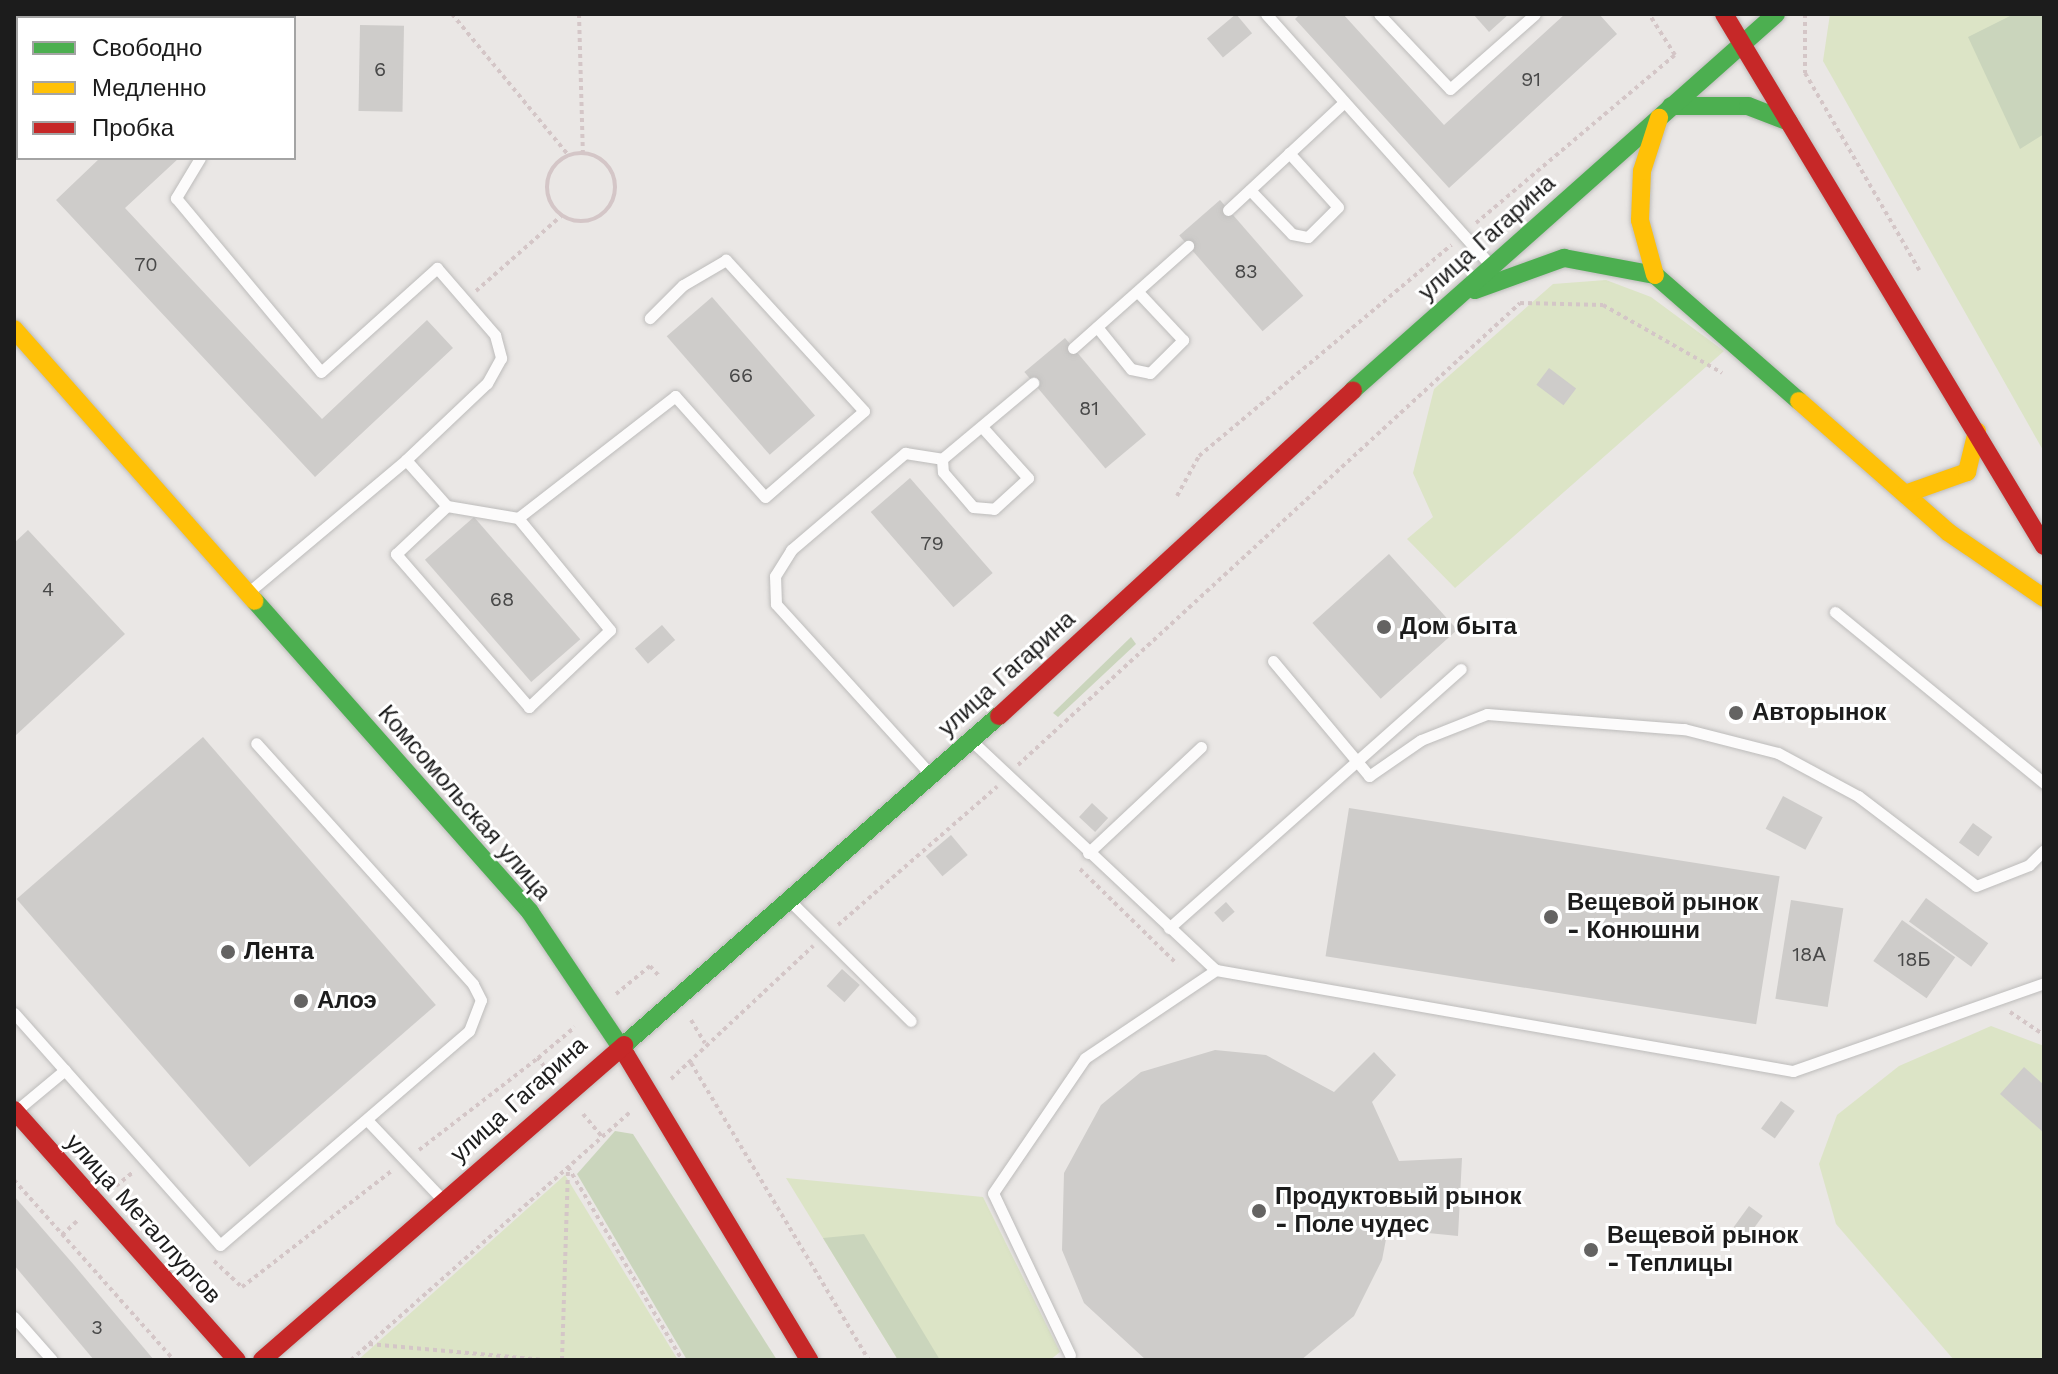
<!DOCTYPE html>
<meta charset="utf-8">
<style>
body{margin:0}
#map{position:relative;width:2058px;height:1374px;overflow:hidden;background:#eae7e5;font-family:"Work Sans",sans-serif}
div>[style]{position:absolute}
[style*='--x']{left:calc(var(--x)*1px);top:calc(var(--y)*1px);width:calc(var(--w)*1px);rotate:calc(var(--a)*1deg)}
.grass>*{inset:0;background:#dce4c6}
.forest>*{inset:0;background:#cad5bc}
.building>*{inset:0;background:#ceccca;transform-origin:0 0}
.path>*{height:4px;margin-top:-2px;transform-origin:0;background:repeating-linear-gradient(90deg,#d4c6c7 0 4px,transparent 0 8px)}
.path>.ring{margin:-2px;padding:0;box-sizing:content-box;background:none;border:4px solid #d4c6c7;border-radius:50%}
.roads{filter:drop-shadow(0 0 2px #bdbcbb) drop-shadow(0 0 2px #bdbcbb)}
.lane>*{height:11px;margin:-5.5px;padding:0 5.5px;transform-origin:5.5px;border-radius:5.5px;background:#fcfbfb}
.fast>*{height:18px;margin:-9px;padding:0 9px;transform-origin:9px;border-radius:9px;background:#4caf50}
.slow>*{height:18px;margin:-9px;padding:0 9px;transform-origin:9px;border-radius:9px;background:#ffc107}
.jam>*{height:18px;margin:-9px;padding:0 9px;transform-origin:9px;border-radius:9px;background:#c62828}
.dots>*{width:22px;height:22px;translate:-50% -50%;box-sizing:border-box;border:4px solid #fff;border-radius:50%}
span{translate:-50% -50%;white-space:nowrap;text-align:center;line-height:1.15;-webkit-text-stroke:6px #fff;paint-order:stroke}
.number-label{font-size:20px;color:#484848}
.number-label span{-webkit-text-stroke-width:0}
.street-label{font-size:24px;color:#1c1c1c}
.poi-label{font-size:24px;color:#1c1c1c;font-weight:700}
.left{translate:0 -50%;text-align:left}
.frame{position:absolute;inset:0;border:16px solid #1c1c1c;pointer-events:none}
.legend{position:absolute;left:16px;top:16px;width:280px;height:144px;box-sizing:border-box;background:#fff;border:2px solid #a4a4a4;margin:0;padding:10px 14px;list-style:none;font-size:24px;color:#1c1c1c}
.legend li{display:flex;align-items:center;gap:16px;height:40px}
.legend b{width:40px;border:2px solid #a4a4a4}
</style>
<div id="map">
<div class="grass">
<div style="clip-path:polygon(1830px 14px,2044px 14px,2044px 452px,1823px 61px)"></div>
<div style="clip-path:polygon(1606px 280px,1651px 297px,1724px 351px,1455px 588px,1407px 539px,1433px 517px,1413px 473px,1434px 389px,1553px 284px)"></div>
<div style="clip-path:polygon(1991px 1026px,2044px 1046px,2044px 1360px,1954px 1360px,1836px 1224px,1819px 1164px,1837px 1115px,1899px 1066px)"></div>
<div style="clip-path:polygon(565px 1175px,678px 1360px,358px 1360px)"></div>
<div style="clip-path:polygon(786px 1178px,983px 1197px,1060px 1352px,1050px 1360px,898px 1360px)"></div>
</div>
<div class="forest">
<div style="clip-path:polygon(2014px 14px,2044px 14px,2044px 134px,2020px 149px,1968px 37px)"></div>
<div style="clip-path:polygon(1131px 637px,1136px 644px,1058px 717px,1053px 713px)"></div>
<div style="clip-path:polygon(615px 1131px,633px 1134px,777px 1360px,687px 1360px,577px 1174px)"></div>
<div style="clip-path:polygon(864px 1234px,940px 1360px,898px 1360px,823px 1238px)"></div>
</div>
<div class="building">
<div style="clip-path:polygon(135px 14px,218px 14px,130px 18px)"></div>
<div style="left:1236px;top:14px;width:25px;height:38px;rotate:50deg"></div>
<div style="clip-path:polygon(1300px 14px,1343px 14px,1444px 125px,1565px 14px,1599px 14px,1617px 34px,1449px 188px,1295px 19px)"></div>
<div style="clip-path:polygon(1473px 14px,1509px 14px,1489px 32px)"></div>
<div style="left:360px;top:25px;width:44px;height:86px;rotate:1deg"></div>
<div style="clip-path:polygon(100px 158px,179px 158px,125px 208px,322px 419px,427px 320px,453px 348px,315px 477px,56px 200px)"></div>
<div style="left:1220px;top:200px;width:127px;height:54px;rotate:49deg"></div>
<div style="left:712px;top:297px;width:157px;height:60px;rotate:49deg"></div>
<div style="left:1065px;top:338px;width:126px;height:53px;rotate:50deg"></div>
<div style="left:1549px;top:368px;width:34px;height:21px;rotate:37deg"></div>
<div style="left:910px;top:478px;width:126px;height:52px;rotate:49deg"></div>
<div style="left:474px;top:517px;width:162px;height:65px;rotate:49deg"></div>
<div style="clip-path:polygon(28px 530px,125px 634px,14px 737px,14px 543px)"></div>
<div style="left:1389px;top:554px;width:102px;height:103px;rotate:48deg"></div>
<div style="left:662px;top:625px;width:20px;height:36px;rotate:49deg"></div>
<div style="left:203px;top:737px;width:355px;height:247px;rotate:49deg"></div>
<div style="left:1783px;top:796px;width:45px;height:37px;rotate:28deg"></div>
<div style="left:1092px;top:803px;width:22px;height:19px;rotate:43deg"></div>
<div style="left:1349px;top:808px;width:436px;height:150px;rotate:9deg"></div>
<div style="left:1973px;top:823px;width:24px;height:24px;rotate:36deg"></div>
<div style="left:951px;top:835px;width:26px;height:33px;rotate:50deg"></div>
<div style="left:1926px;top:898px;width:77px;height:29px;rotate:36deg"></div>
<div style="left:1791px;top:900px;width:53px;height:100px;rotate:9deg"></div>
<div style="left:1226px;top:902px;width:13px;height:16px;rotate:48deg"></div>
<div style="left:1902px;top:920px;width:65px;height:50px;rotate:35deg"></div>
<div style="left:842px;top:969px;width:24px;height:23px;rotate:42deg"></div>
<div style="clip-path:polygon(1215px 1050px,1266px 1055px,1334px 1092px,1374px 1052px,1396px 1075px,1372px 1102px,1399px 1161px,1462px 1158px,1458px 1236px,1388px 1229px,1382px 1260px,1354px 1316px,1301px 1360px,1146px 1360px,1084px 1303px,1062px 1250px,1064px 1173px,1101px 1105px,1141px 1072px)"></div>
<div style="clip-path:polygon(2024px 1067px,2044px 1085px,2044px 1133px,2000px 1094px)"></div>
<div style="left:1781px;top:1101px;width:17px;height:34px;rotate:36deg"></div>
<div style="clip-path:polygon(14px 1196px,74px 1265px,154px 1360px,94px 1360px,14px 1265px)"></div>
<div style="left:1749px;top:1206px;width:17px;height:26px;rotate:36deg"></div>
</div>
<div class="path">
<div style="--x:452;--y:14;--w:184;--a:50.5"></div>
<div style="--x:579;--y:14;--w:139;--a:88.4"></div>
<div style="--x:1805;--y:14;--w:59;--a:90"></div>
<div style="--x:1805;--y:73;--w:228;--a:59.9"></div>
<div class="ring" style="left:547px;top:153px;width:64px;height:64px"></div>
<div style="--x:1476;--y:223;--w:260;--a:-40.2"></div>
<div style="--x:1675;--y:55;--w:49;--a:-122.4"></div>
<div style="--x:476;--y:291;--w:113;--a:-41.4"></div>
<div style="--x:1177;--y:496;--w:46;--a:-61.2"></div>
<div style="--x:1199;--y:456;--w:329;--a:-39.9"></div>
<div style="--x:1018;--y:765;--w:682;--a:-42.62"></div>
<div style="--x:1520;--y:303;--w:83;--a:1.4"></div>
<div style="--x:1603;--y:305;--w:137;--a:29.7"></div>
<div style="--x:1080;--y:869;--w:136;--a:44.4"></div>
<div style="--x:838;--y:925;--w:211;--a:-41"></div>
<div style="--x:616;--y:994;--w:44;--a:-39.5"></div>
<div style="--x:650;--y:966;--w:15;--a:48"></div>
<div style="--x:2010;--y:1012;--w:41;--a:34.1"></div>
<div style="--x:691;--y:1020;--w:27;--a:59"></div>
<div style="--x:691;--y:1063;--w:346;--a:59.1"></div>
<div style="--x:549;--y:1073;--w:19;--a:-126"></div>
<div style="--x:538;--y:1058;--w:48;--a:-40"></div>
<div style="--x:671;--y:1079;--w:195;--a:-43.1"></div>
<div style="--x:583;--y:1114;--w:30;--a:50"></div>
<div style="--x:419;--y:1150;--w:150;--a:-37.7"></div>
<div style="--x:568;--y:1167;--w:224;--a:59.4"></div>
<div style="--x:14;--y:1180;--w:241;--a:48.4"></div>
<div style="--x:116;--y:1186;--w:22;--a:-39"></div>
<div style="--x:62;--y:1235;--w:21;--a:-43"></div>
<div style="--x:214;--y:1261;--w:38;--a:43"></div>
<div style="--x:242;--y:1287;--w:191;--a:-37.8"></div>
<div style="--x:369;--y:1344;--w:176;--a:5.2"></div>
<div style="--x:351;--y:1360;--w:373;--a:-41.6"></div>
<div style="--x:562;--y:1360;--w:191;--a:-88.2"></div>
</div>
<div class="roads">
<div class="lane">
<div style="--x:1266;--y:14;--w:338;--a:48.2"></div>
<div style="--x:1379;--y:14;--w:103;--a:46.6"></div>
<div style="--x:1450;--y:89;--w:113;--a:-41.4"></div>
<div style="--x:269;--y:18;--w:6;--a:-45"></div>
<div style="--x:200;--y:158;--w:47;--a:121"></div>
<div style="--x:176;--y:198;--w:226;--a:50.2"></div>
<div style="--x:321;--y:372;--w:156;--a:-41.9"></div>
<div style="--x:437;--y:268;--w:89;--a:49.1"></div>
<div style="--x:495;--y:335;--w:24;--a:75"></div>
<div style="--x:501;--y:358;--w:29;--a:119"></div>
<div style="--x:487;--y:383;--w:112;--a:136.5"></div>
<div style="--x:406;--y:460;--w:202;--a:140"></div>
<div style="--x:1250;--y:190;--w:61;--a:46.3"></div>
<div style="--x:1292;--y:234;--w:16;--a:11"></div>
<div style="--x:1308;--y:237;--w:42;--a:-45"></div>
<div style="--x:1338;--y:207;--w:73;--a:-132.2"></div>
<div style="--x:1228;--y:210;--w:154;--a:-42.9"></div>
<div style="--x:1097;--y:327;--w:54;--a:51"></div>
<div style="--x:1131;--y:369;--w:19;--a:12"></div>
<div style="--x:1150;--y:373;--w:47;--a:-45"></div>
<div style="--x:1183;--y:340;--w:66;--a:-133.2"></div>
<div style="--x:1073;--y:348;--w:154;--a:-41.6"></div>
<div style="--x:942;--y:459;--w:13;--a:86"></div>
<div style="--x:943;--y:472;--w:46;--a:49.4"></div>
<div style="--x:973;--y:507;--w:21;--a:5"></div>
<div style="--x:994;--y:509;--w:46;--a:-42.4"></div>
<div style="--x:1028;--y:478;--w:69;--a:-132"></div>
<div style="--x:406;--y:460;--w:62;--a:48.3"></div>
<div style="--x:447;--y:506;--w:72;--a:9.6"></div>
<div style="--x:518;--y:518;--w:145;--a:50.6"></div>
<div style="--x:610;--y:630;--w:112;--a:136.5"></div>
<div style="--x:529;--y:707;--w:203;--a:-131"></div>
<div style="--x:396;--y:554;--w:70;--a:-43.3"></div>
<div style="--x:518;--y:518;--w:199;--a:-37.8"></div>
<div style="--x:675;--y:396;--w:135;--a:48.3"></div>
<div style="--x:765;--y:497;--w:131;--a:-41"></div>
<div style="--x:864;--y:411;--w:205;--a:-132.4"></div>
<div style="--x:726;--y:260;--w:50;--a:149.8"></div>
<div style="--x:683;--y:285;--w:47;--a:135"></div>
<div style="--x:1835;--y:612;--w:270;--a:39.3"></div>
<div style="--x:1273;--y:661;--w:150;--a:50.1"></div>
<div style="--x:1369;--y:776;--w:63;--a:-34.7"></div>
<div style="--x:1421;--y:740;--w:71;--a:-21.5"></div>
<div style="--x:1487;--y:714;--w:198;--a:4.4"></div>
<div style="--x:1684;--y:729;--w:97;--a:14.3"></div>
<div style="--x:1778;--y:753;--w:91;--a:28.3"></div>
<div style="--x:1858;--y:796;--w:148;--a:37.3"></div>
<div style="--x:1976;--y:886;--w:57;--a:-21.6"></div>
<div style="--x:2029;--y:865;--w:21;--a:-45"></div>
<div style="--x:975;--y:744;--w:330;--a:43.2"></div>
<div style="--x:1216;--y:970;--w:586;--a:9.93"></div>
<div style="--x:1793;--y:1071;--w:266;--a:-19.3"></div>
<div style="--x:931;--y:775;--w:231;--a:-132.2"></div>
<div style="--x:776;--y:604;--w:28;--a:-92"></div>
<div style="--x:775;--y:576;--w:31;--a:-58"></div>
<div style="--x:791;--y:550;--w:150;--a:-40.4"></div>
<div style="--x:905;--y:453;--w:37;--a:9"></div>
<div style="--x:942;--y:459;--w:119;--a:-39.9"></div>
<div style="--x:1088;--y:853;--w:155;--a:-43.2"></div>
<div style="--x:790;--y:901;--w:170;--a:44.8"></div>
<div style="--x:1169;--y:928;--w:390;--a:-41.6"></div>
<div style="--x:14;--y:1013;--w:310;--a:48.4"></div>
<div style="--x:220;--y:1245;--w:328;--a:-40.7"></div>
<div style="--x:469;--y:1031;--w:33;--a:-69"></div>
<div style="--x:481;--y:1000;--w:18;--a:-117"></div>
<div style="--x:473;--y:984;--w:324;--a:-132"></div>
<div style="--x:18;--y:1109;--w:61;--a:-39.7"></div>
<div style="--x:368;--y:1121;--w:108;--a:46.5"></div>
<div style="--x:14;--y:1317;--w:57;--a:48.5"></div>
<div style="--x:1070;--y:1355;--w:179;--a:-115.4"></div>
<div style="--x:993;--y:1193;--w:163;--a:-55.7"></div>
<div style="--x:1085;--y:1058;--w:158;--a:-33.9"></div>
</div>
<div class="fast">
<div style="--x:1671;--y:106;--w:77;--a:0"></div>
<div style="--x:1748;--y:106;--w:44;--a:21.3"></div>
<div style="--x:1475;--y:290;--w:95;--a:-19.8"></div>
<div style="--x:1564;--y:258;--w:93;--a:10.6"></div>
<div style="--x:1655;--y:275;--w:191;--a:41.2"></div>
<div style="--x:1353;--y:390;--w:566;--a:-41.63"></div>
<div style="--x:255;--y:601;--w:415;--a:48.5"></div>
<div style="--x:530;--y:912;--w:172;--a:56.1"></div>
<div style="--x:624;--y:1045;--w:499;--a:-41.3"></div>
</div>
<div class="slow">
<div style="--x:1655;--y:275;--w:57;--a:-105.3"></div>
<div style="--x:1640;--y:220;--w:49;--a:-87.7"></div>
<div style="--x:1642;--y:171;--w:56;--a:-72.2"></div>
<div style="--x:14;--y:329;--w:363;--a:48.5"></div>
<div style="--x:1799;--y:401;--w:198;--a:41.3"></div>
<div style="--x:1948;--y:532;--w:116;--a:34.5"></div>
<div style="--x:1905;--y:494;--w:66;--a:-19.5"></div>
<div style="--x:1967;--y:472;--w:42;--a:-76.3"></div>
</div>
<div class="jam">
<div style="--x:1724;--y:14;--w:621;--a:58.97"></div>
<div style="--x:999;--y:716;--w:481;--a:-42.6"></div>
<div style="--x:626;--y:1055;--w:356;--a:59"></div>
<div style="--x:14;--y:1110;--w:335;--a:48.3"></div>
<div style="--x:262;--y:1360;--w:480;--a:-41"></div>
</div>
</div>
<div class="dots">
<div style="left:1384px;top:627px;background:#646362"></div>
<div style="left:1736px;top:713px;background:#646362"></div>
<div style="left:1551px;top:917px;background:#646362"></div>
<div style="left:228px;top:952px;background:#646362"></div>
<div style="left:301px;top:1001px;background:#646362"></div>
<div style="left:1259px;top:1211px;background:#646362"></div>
<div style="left:1591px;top:1250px;background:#646362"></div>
</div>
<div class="number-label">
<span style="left:380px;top:69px">6</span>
<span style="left:1531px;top:79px">91</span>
<span style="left:146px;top:264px">70</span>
<span style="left:1246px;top:271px">83</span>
<span style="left:741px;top:375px">66</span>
<span style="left:1089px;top:408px">81</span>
<span style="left:932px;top:543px">79</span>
<span style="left:48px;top:589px">4</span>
<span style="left:502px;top:599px">68</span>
<span style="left:1809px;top:954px">18А</span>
<span style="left:1914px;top:959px">18Б</span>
<span style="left:97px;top:1327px">3</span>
</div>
<div class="street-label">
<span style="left:1487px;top:238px;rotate:-42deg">улица Гагарина</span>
<span style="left:1007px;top:674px;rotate:-42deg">улица Гагарина</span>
<span style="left:464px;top:803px;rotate:49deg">Комсомольская улица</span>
<span style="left:519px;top:1100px;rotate:-42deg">улица Гагарина</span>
<span style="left:143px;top:1219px;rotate:48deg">улица Металлургов</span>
</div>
<div class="poi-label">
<span class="left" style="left:1400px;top:627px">Дом быта</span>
<span class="left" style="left:1752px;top:713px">Авторынок</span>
<span class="left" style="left:1567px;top:917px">Вещевой рынок<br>- Конюшни</span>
<span class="left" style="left:244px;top:952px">Лента</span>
<span class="left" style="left:317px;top:1001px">Алоэ</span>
<span class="left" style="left:1275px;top:1211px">Продуктовый рынок<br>- Поле чудес</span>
<span class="left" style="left:1607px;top:1250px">Вещевой рынок<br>- Теплицы</span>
</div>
<div class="frame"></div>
<ul class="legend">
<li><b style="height:10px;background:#4caf50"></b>Свободно</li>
<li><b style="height:10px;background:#ffc107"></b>Медленно</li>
<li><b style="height:10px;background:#c62828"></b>Пробка</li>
</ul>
</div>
